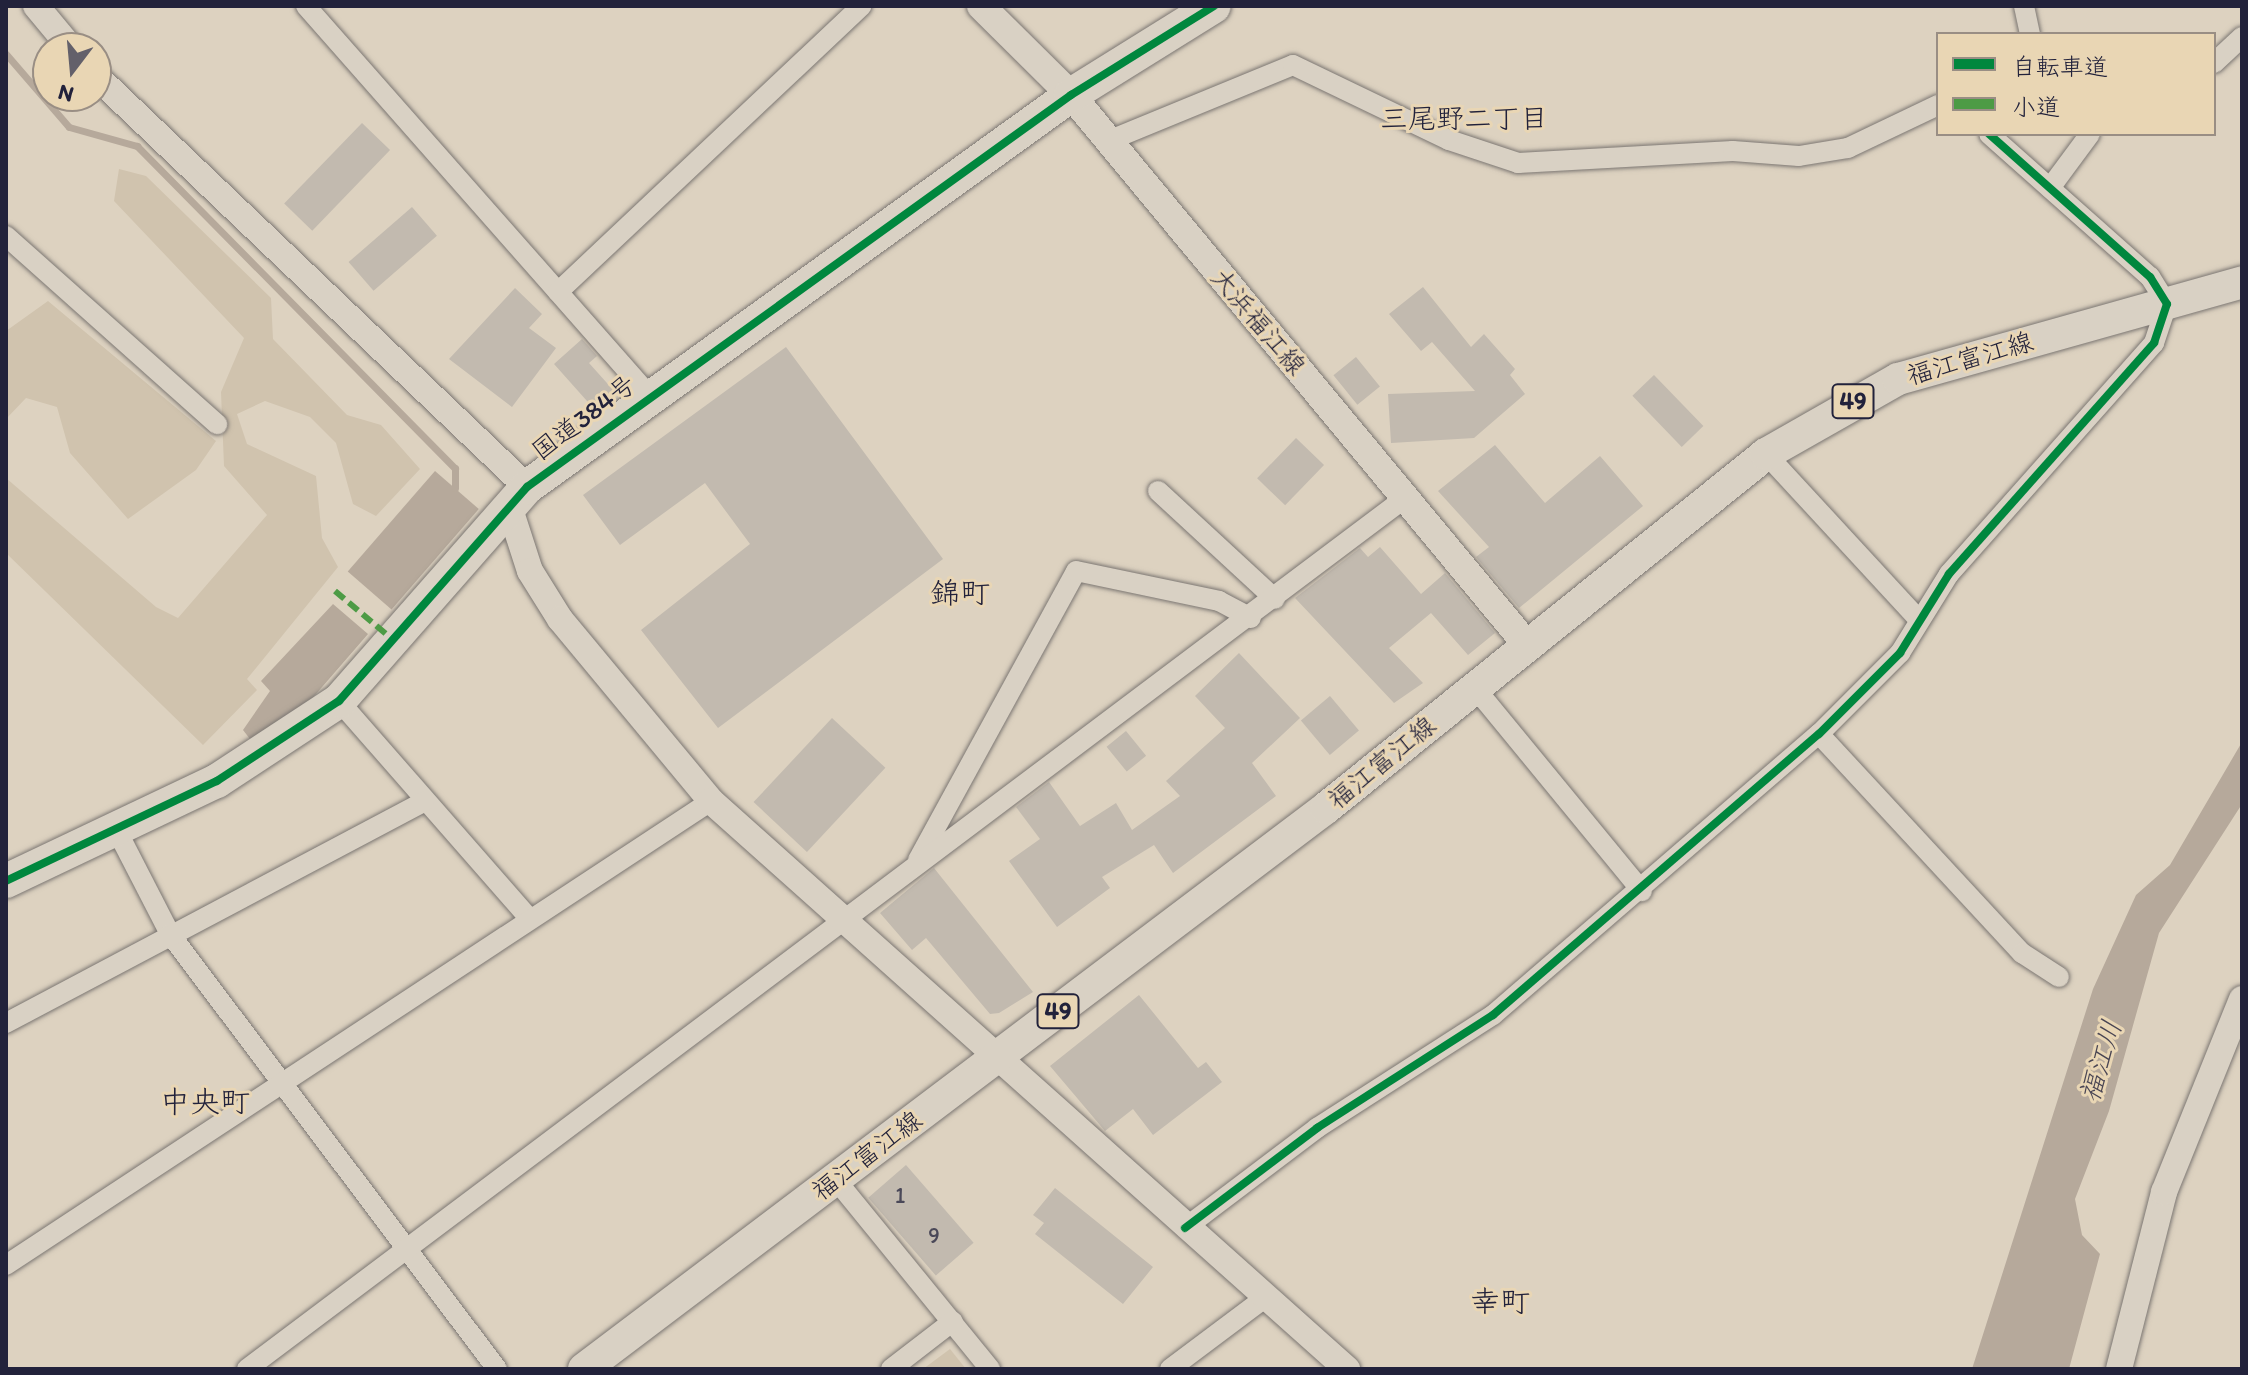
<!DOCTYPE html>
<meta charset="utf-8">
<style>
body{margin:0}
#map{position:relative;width:2248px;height:1375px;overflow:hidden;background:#ddd2c0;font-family:Itim,"Klee One",sans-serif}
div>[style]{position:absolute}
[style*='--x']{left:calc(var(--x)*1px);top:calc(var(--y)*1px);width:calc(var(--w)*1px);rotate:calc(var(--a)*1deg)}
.green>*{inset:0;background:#d0c3ae}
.water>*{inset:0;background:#b6a99b;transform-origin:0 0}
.stream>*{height:7px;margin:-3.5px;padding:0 3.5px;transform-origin:3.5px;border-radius:3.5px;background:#b6a99b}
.building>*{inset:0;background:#c2baaf;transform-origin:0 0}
.roads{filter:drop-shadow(0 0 2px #7b7672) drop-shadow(0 0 2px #7b7672)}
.minor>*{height:20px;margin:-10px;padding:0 10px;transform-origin:10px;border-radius:10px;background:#d9d1c4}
.tertiary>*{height:26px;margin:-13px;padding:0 13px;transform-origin:13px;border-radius:13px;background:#d9d1c4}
.secondary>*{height:28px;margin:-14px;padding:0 14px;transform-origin:14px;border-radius:14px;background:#d9d1c4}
.primary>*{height:32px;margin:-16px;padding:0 16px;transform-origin:16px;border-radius:16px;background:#d9d1c4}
.trunk>*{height:34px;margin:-17px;padding:0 17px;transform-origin:17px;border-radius:17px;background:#d9d1c4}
.quiet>*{height:6px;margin-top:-3px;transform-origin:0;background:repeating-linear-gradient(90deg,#4d9b45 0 12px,transparent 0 18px)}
.cycleway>*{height:8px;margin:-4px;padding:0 4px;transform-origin:4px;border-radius:4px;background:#00873e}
span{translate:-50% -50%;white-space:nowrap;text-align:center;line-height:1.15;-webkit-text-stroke:6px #e9d6b4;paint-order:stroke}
.number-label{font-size:22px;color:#4a4858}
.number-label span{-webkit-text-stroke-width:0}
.shield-label span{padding:2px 6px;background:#e9d6b4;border:2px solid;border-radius:6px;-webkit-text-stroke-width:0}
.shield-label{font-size:24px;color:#22223b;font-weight:700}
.street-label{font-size:26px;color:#22223b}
.neighbourhood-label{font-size:28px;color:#22223b}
.water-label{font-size:28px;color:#494553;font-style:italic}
.quarter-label{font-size:30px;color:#22223b}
.frame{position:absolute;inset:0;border:8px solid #22223b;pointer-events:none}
.legend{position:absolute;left:1936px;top:32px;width:280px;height:104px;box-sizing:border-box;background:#e9d6b4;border:2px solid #998e84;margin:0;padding:10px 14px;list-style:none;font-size:24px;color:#22223b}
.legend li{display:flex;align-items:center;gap:16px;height:40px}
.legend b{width:40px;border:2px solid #998e84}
.north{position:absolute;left:32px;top:32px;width:80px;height:80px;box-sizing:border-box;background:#e9d6b4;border:2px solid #998e84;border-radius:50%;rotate:196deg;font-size:22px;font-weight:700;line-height:32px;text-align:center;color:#22223b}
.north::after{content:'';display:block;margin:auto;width:28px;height:36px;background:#63606a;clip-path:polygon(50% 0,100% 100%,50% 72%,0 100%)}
</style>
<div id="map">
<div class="green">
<div style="clip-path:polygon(119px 169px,146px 176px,271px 298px,273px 339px,347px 415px,381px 425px,420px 469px,376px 516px,353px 504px,336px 443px,310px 417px,265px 401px,237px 414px,247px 444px,316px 476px,322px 538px,338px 567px,247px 679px,257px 690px,203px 745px,6px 553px,6px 478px,156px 607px,178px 618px,267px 515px,224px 466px,221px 392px,244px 338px,114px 201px)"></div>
<div style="clip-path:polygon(48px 301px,216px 441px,196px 470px,128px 519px,70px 453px,57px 407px,26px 398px,6px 419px,6px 331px)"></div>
<div style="clip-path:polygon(950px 1349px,966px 1369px,923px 1369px)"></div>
</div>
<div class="water">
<div style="left:435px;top:471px;width:58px;height:133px;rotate:41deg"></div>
<div style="clip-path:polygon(333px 604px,368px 634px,303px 709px,250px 739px,243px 730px,270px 691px,261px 681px)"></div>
<div style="clip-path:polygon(2242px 742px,2242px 804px,2159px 933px,2109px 1111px,2075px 1199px,2082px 1235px,2100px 1254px,2069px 1369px,1972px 1369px,2093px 989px,2136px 895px,2170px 865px)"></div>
</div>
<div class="stream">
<div style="--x:6;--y:54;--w:96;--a:49.2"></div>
<div style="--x:69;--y:127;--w:71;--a:15.6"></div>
<div style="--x:137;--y:146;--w:453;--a:45.4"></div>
<div style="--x:455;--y:468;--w:20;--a:90"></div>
</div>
<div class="building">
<div style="left:362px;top:123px;width:39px;height:112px;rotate:44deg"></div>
<div style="left:412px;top:207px;width:38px;height:84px;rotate:49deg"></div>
<div style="clip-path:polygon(1423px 287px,1471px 347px,1484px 334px,1515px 369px,1510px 375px,1525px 394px,1474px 438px,1391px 443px,1388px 394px,1475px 391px,1432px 342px,1421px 351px,1389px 314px)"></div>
<div style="clip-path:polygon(515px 288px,542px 314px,529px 328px,556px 348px,512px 407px,449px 359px)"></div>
<div style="clip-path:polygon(582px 339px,597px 356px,589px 363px,615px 392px,595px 410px,554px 364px)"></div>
<div style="clip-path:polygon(786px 347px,943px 559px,718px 728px,641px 630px,750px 544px,705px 483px,620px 545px,583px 495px)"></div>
<div style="left:1356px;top:357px;width:38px;height:29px;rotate:51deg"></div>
<div style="left:1654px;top:375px;width:71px;height:30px;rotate:46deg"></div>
<div style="left:1296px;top:438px;width:39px;height:56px;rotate:44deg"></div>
<div style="clip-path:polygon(1495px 445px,1545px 503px,1600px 456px,1643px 506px,1519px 608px,1476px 557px,1489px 547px,1438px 491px)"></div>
<div style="clip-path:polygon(1380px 547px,1421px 594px,1445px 573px,1495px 633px,1468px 655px,1431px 613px,1389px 648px,1423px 683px,1394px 703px,1295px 598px,1360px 548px,1368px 557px)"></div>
<div style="clip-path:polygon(1239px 653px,1300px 718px,1252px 763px,1276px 796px,1173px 873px,1154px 845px,1102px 877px,1110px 888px,1057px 927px,1009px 861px,1040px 839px,1016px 807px,1049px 782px,1080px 826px,1116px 803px,1132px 830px,1180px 796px,1166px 781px,1225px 728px,1195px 696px)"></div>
<div style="left:1330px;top:696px;width:45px;height:38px;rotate:50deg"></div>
<div style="left:832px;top:718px;width:73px;height:115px;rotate:43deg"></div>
<div style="left:1126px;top:731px;width:32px;height:25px;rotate:51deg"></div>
<div style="clip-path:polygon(934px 868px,1033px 992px,999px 1013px,990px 1014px,926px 938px,912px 950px,880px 913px)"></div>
<div style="clip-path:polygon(1139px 995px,1198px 1068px,1206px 1062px,1222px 1082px,1153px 1135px,1133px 1109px,1105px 1131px,1050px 1066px)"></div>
<div style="left:906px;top:1165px;width:103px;height:50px;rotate:49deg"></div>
<div style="clip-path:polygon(1055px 1188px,1153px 1267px,1123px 1304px,1035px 1234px,1044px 1223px,1033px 1215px)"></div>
</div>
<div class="roads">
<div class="minor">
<div style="--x:306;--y:6;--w:517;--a:48.61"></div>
<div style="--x:2024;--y:6;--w:29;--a:78"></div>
<div style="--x:2214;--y:63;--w:38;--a:-43"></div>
<div style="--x:1108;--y:141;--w:200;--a:-22.3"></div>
<div style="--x:1293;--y:65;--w:173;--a:25.7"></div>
<div style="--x:1449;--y:140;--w:73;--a:18.4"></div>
<div style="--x:1518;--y:163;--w:215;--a:-3.2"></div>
<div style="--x:1733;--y:151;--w:66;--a:4.3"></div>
<div style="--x:1799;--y:156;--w:50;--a:-9.3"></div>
<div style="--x:1848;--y:148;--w:100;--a:-25.5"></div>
<div style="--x:2050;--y:188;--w:67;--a:-53.5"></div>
<div style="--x:6;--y:236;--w:283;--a:41.7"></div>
<div style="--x:558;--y:292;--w:417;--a:-43.3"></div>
<div style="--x:1766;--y:454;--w:226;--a:47.3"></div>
<div style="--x:1158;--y:491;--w:159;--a:42.7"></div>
<div style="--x:1475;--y:688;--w:263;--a:50.6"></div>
<div style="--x:339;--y:701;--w:287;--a:48.8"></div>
<div style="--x:1819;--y:734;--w:299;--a:47.2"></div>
<div style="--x:2022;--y:953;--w:44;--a:33"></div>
<div style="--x:114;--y:825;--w:123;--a:62.8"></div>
<div style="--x:170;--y:934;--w:544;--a:53.07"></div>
<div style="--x:918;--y:860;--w:329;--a:-61.3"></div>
<div style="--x:1076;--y:571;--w:146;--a:11.8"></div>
<div style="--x:1219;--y:601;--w:36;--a:28"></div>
<div style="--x:6;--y:1023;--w:473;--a:-27.9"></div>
<div style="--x:836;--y:1180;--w:244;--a:50.8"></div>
<div style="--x:1185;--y:1228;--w:166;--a:-37.1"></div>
<div style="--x:1317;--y:1128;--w:209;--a:-32.7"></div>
<div style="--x:1493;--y:1015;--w:430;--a:-40.8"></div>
<div style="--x:1819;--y:734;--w:115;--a:-45"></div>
<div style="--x:1900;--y:653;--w:93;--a:-58.2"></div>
<div style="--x:1949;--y:574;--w:309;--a:-48.4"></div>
<div style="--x:2154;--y:343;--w:41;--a:-71.6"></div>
<div style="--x:2167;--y:304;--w:32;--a:-122"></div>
<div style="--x:2150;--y:277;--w:215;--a:-138.4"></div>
<div style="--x:6;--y:1265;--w:844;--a:-33.35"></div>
<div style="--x:247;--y:1369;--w:1449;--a:-36.95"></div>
<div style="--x:891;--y:1369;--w:78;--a:-37.7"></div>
<div style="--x:1170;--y:1369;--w:115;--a:-36.9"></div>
</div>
<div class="tertiary">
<div style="--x:36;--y:6;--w:55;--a:50.2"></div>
<div style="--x:96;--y:76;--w:596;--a:43.64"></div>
<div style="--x:509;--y:506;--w:68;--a:72.1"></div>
<div style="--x:530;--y:571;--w:57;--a:58"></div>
<div style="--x:560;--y:619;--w:236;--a:50.3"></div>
<div style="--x:711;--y:801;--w:853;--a:41.77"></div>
<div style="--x:2119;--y:1369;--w:183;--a:-75.7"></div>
<div style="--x:2164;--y:1192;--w:208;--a:-68"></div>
</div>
<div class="secondary">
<div style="--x:981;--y:6;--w:127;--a:44.7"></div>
<div style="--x:1071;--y:95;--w:716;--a:50.33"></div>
</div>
<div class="primary">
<div style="--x:584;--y:1369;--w:930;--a:-37.09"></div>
<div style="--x:1326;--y:808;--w:565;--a:-38.82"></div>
<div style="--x:1766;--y:454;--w:152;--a:-29.6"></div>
<div style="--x:1898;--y:379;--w:357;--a:-15.7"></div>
</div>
<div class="trunk">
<div style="--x:6;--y:881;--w:233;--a:-25.4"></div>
<div style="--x:217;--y:781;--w:146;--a:-33.3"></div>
<div style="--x:339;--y:701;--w:285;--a:-48.7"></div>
<div style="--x:527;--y:487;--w:671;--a:-35.78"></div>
<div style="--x:1071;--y:95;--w:168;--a:-31.9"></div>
</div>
</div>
<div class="quiet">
<div style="--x:335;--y:591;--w:75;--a:40.1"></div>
</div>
<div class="cycleway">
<div style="--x:6;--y:881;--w:233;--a:-25.4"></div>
<div style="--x:217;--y:781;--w:146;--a:-33.3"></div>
<div style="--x:339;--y:701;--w:285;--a:-48.7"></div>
<div style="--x:527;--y:487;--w:671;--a:-35.78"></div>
<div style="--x:1071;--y:95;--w:168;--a:-31.9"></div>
<div style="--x:1185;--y:1228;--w:166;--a:-37.1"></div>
<div style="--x:1317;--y:1128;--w:209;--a:-32.7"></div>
<div style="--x:1493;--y:1015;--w:430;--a:-40.8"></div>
<div style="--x:1819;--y:734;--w:115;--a:-45"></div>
<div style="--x:1900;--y:653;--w:93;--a:-58.2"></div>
<div style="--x:1949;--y:574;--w:309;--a:-48.4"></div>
<div style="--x:2154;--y:343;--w:41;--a:-71.6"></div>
<div style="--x:2167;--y:304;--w:32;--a:-122"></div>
<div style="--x:2150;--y:277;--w:215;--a:-138.4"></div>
</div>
<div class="number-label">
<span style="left:900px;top:1196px">1</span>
<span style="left:934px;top:1236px">9</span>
</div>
<div class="shield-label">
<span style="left:1853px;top:401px">49</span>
<span style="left:1058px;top:1011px">49</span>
</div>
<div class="street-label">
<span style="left:1258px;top:322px;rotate:50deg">大浜福江線</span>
<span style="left:1970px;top:359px;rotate:-16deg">福江富江線</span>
<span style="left:584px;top:418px;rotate:-37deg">国道384号</span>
<span style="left:1382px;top:763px;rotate:-39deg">福江富江線</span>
<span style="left:867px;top:1156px;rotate:-37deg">福江富江線</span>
</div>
<div class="neighbourhood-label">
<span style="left:1464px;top:118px">三尾野二丁目</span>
</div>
<div class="water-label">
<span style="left:2100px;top:1061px;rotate:-73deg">福江川</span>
</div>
<div class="quarter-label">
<span style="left:960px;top:593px">錦町</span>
<span style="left:205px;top:1102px">中央町</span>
<span style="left:1500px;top:1302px">幸町</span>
</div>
<div class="frame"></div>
<ul class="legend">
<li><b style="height:10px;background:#00873e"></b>自転車道</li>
<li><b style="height:10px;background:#4d9b45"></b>小道</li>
</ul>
<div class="north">N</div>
</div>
